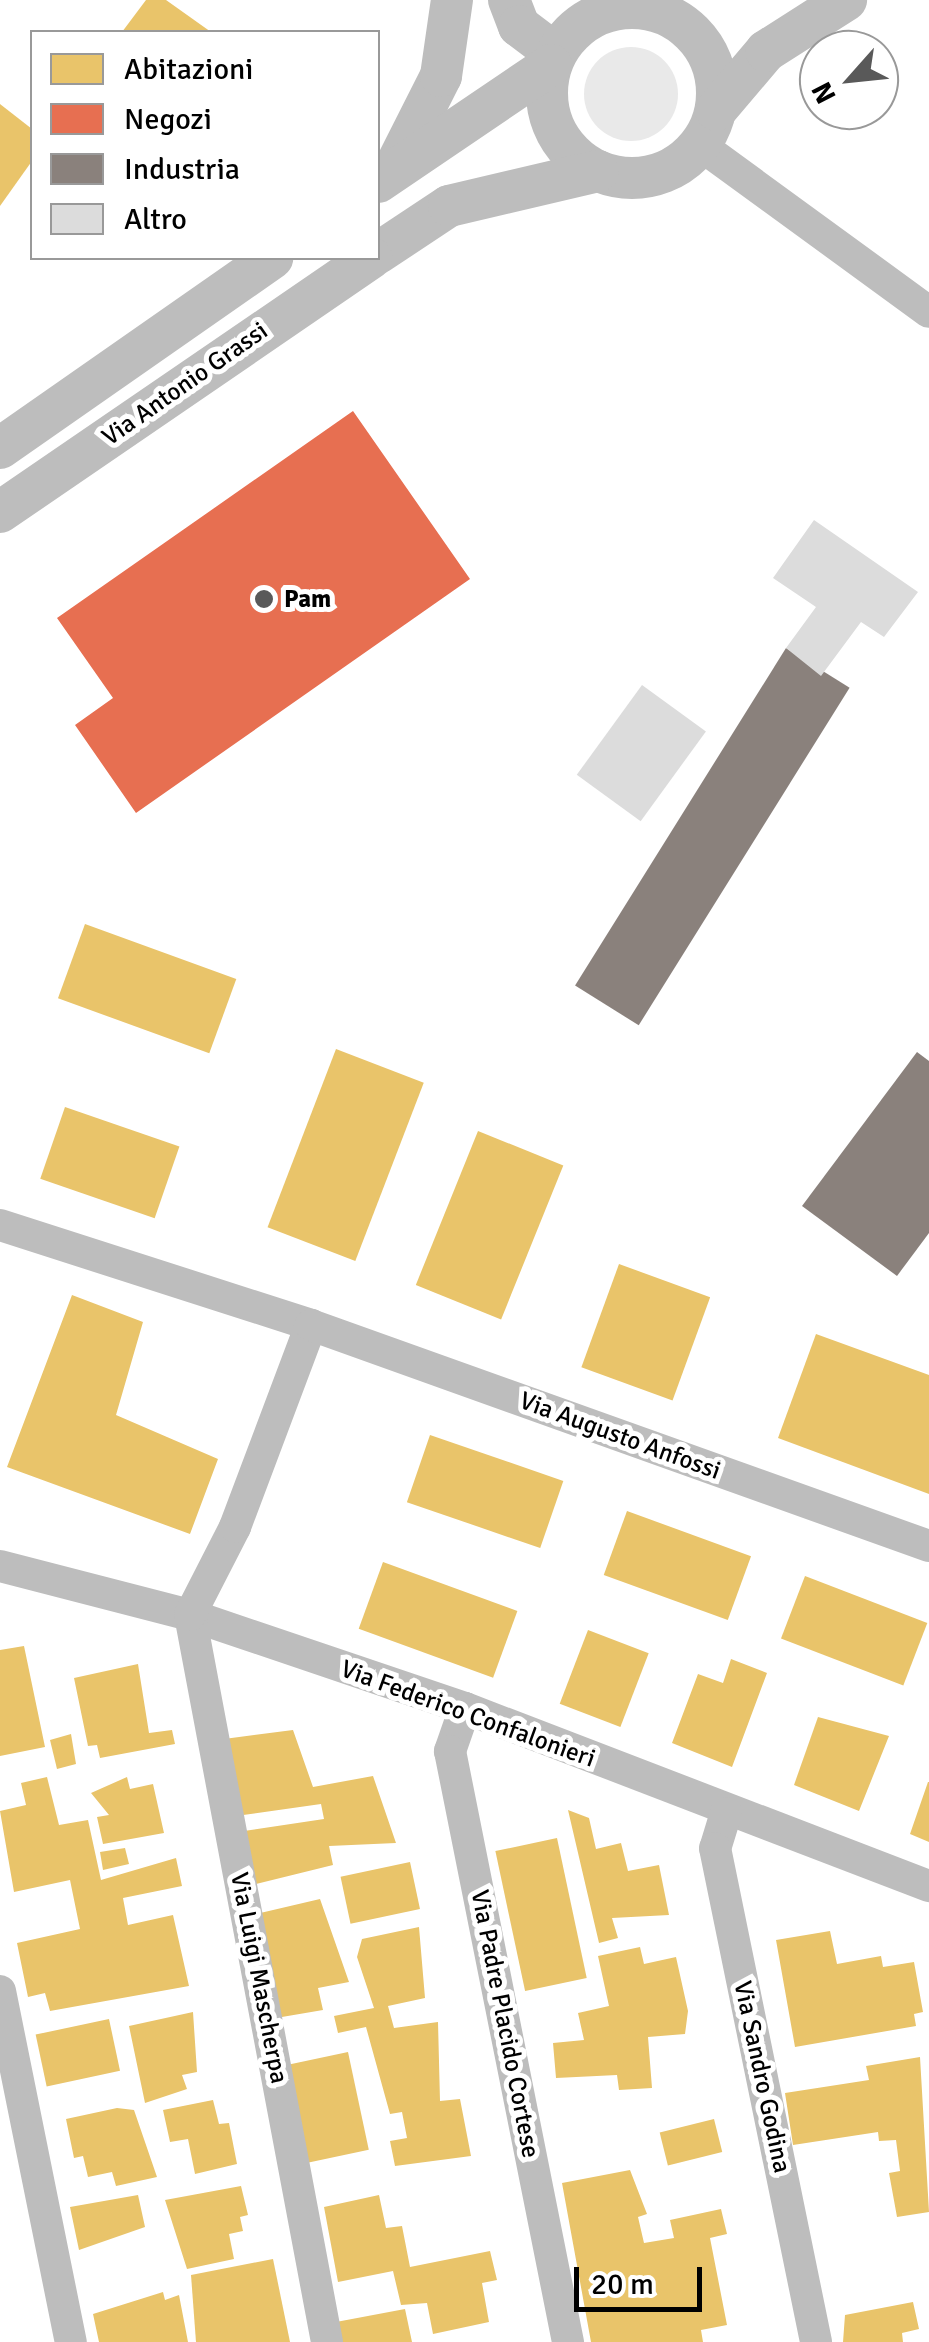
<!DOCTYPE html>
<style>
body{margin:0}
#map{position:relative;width:929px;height:2342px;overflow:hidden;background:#fff;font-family:Signika,sans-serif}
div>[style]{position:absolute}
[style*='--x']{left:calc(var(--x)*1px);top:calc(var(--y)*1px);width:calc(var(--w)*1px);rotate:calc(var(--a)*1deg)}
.green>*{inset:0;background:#e9e9e9}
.round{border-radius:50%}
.homes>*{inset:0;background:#e9c46a;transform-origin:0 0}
.shops>*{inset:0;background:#e76f51}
.industry>*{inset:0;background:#8a817c;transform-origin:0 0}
.building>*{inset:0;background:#dcdcdc;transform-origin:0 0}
.minor>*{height:32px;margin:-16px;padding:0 16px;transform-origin:16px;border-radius:16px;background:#bdbdbd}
.tertiary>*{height:42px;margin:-21px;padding:0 21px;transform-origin:21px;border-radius:21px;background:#bdbdbd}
.tertiary>.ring{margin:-21px;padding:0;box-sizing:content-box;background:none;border:42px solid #bdbdbd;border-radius:50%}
.dots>*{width:28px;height:28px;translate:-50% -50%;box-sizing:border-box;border:5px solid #fff;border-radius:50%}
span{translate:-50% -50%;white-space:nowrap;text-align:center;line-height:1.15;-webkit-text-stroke:10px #fff;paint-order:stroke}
.street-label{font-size:25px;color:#000}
.poi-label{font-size:25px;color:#000;font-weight:700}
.left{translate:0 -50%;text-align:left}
.legend{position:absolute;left:30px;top:30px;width:350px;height:230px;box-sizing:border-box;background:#fff;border:2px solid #999;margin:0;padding:12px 18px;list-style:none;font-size:30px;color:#000}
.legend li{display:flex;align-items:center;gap:20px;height:50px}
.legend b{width:50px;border:2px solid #999}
.north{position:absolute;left:799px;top:30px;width:100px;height:100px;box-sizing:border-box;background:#fff;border:2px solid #999;border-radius:50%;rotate:243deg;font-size:28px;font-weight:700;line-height:40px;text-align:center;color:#000}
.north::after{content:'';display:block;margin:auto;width:35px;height:45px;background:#595959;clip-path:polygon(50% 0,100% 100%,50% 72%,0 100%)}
.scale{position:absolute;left:574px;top:2267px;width:128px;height:45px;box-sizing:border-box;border:5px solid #000;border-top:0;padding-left:12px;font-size:30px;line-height:35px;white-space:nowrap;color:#000;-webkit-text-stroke:8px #fff;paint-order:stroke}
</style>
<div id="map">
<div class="green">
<div class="round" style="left:584px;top:47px;width:94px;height:94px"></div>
</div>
<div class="homes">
<div style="clip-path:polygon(146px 0,166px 0,211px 32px,122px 32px)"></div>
<div style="clip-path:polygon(0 104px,32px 129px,32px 161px,0 206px)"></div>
<div style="left:85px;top:924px;width:161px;height:79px;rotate:20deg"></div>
<div style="left:336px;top:1049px;width:94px;height:191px;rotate:21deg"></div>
<div style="left:65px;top:1107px;width:121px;height:76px;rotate:19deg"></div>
<div style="left:478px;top:1131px;width:92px;height:166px;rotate:22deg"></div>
<div style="left:619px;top:1264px;width:97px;height:110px;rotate:20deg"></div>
<div style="clip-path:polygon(72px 1295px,143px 1322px,116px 1415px,218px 1459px,190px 1534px,7px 1467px)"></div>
<div style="clip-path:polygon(816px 1334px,929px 1375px,929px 1494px,778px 1438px)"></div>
<div style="left:430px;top:1435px;width:141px;height:71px;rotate:19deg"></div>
<div style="left:627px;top:1511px;width:132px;height:68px;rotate:20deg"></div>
<div style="left:383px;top:1562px;width:143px;height:71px;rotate:20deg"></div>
<div style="left:805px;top:1576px;width:131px;height:67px;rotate:21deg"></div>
<div style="left:588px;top:1630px;width:65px;height:79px;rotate:21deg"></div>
<div style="clip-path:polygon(24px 1646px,45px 1747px,0 1756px,0 1650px)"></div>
<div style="clip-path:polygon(731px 1659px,767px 1673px,732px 1767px,672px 1743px,698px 1674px,723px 1683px)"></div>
<div style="clip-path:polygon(138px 1664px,149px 1733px,172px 1730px,175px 1744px,100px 1758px,97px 1745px,88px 1746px,74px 1678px)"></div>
<div style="clip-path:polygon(818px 1717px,889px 1736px,859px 1811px,794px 1785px)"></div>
<div style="clip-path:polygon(293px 1730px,313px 1787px,373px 1776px,396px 1843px,329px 1846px,333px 1865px,244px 1887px,237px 1832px,324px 1819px,321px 1804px,236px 1816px,224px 1739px)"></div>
<div style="clip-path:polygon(71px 1734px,76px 1764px,57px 1769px,50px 1740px)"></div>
<div style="clip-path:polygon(47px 1777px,59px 1825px,88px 1820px,101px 1880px,176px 1858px,182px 1886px,123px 1898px,128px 1925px,173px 1915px,189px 1986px,50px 2011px,45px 1993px,28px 1997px,17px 1943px,80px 1929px,70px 1880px,14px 1892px,0 1811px,26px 1805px,21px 1783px)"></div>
<div style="clip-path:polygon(127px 1777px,130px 1789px,153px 1784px,164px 1833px,103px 1844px,97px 1817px,109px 1815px,91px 1793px)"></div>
<div style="clip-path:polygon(928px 1782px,929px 1782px,929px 1842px,910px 1834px)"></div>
<div style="clip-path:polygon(568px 1810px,589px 1818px,596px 1849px,621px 1843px,628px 1871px,659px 1865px,669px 1915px,612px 1918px,618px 1938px,599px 1943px)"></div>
<div style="left:557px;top:1838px;width:143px;height:63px;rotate:78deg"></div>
<div style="clip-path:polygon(125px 1848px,129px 1864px,103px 1870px,100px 1852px)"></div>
<div style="left:410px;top:1862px;width:48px;height:71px;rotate:78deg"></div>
<div style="clip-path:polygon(320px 1899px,349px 1982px,318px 1988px,323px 2010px,276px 2018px,256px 1914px)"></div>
<div style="clip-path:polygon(419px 1927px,425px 1998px,388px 2006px,394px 2028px,438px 2022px,440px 2101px,460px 2099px,471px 2156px,395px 2166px,390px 2141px,407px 2138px,402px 2112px,390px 2114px,366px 2027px,338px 2033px,334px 2016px,374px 2008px,357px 1957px,362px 1939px)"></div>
<div style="clip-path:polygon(830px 1931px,837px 1964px,881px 1956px,883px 1967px,914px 1962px,923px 2012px,914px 2014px,916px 2026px,795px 2047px,776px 1940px)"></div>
<div style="clip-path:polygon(640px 1947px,644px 1964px,676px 1957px,688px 2011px,685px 2034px,648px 2037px,652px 2088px,619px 2090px,617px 2075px,556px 2078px,553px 2043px,584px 2040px,578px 2013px,609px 2006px,598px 1956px)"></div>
<div style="clip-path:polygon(193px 2012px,197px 2072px,182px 2075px,187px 2089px,145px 2103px,129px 2026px)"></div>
<div style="left:109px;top:2019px;width:53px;height:75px;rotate:78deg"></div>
<div style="left:348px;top:2052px;width:100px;height:65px;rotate:78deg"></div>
<div style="clip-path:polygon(920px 2057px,929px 2212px,897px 2217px,889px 2173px,900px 2171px,896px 2140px,879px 2141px,878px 2132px,793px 2145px,785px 2093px,869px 2080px,866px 2066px)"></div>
<div style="clip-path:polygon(213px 2100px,219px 2124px,229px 2123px,237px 2164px,195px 2174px,188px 2139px,170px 2142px,163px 2110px)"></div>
<div style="clip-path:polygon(117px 2108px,134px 2110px,157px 2177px,116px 2186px,112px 2172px,88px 2177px,83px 2156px,74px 2158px,66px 2119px)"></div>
<div style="left:714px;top:2119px;width:34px;height:56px;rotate:76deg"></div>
<div style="clip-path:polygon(630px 2170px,647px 2214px,638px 2217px,644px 2243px,674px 2238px,670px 2220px,721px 2209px,727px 2234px,710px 2238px,727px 2325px,701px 2330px,703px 2342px,591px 2342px,562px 2183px)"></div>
<div style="clip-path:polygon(241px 2186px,248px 2215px,240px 2217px,243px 2231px,229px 2234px,234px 2259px,187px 2269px,165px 2200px)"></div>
<div style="clip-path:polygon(138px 2195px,145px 2227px,79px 2250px,70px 2207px)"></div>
<div style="clip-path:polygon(379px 2195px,386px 2228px,402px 2226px,410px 2267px,490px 2251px,497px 2280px,482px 2283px,489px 2322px,433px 2334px,427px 2303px,401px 2305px,393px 2271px,338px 2282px,324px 2207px)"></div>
<div style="clip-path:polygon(273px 2259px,290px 2342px,196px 2342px,191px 2275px)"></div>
<div style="clip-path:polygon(163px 2292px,165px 2300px,179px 2295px,188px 2342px,99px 2342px,93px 2314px)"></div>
<div style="clip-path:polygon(913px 2302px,919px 2329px,902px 2333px,903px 2342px,843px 2342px,845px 2315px)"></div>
<div style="clip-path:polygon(405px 2309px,412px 2342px,341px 2342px,336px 2322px)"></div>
</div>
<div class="shops">
<div style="clip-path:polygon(353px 411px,470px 579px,136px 813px,75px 725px,113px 698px,57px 618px)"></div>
</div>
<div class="industry">
<div style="left:786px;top:648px;width:75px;height:398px;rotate:32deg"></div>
<div style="clip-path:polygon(917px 1052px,929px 1061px,929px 1233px,897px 1276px,802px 1206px)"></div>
</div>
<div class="building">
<div style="clip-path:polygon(814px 520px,918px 592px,884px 637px,861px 622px,821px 676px,786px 648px,816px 607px,773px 578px)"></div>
<div style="left:642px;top:685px;width:79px;height:111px;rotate:36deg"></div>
</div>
<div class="minor">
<div style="--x:700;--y:145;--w:283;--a:36.1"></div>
<div style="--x:0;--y:1225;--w:327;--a:17.8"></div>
<div style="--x:0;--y:1566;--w:196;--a:14.5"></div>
<div style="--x:190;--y:1615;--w:290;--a:18.7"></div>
<div style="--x:465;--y:1708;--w:497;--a:21"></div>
<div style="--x:465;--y:1708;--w:46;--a:109.2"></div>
<div style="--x:450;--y:1751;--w:603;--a:78.71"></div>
<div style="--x:726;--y:1813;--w:37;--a:107"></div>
<div style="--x:715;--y:1848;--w:504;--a:78.44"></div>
<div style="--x:0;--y:1991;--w:358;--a:78.6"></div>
<div style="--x:327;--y:2342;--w:740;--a:-100.67"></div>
<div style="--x:190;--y:1615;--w:99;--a:-62.9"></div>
<div style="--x:235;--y:1527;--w:216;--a:-69.4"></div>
<div style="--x:311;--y:1325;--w:656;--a:19.68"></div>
</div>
<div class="tertiary">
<div style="--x:509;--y:0;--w:28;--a:69"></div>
<div style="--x:519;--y:26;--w:46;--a:37.1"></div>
<div class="ring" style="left:547px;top:8px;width:128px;height:128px"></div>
<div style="--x:716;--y:110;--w:77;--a:-49.7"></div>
<div style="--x:766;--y:51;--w:95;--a:-32.5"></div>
<div style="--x:395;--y:167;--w:102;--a:-63.2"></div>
<div style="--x:441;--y:76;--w:77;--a:-81.8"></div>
<div style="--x:378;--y:182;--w:209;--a:-34.1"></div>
<div style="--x:378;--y:253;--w:85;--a:-33.5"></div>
<div style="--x:449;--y:206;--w:153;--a:-13.2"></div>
<div style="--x:0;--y:448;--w:332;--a:-34.9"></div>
<div style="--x:0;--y:512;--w:450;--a:-34.4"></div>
</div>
<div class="dots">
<div style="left:264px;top:599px;background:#595959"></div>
</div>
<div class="street-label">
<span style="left:185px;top:384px;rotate:-35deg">Via Antonio Grassi</span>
<span style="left:620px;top:1436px;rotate:20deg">Via Augusto Anfossi</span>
<span style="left:468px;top:1714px;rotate:20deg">Via Federico Confalonieri</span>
<span style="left:259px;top:1978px;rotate:79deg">Via Luigi Mascherpa</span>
<span style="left:505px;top:2024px;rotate:79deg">Via Padre Placido Cortese</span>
<span style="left:762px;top:2077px;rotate:78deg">Via Sandro Godina</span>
</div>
<div class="poi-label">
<span class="left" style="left:284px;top:599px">Pam</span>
</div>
<ul class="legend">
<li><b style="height:28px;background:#e9c46a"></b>Abitazioni</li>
<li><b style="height:28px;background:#e76f51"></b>Negozi</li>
<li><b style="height:28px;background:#8a817c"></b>Industria</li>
<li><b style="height:28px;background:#dcdcdc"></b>Altro</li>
</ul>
<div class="north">N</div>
<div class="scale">20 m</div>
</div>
